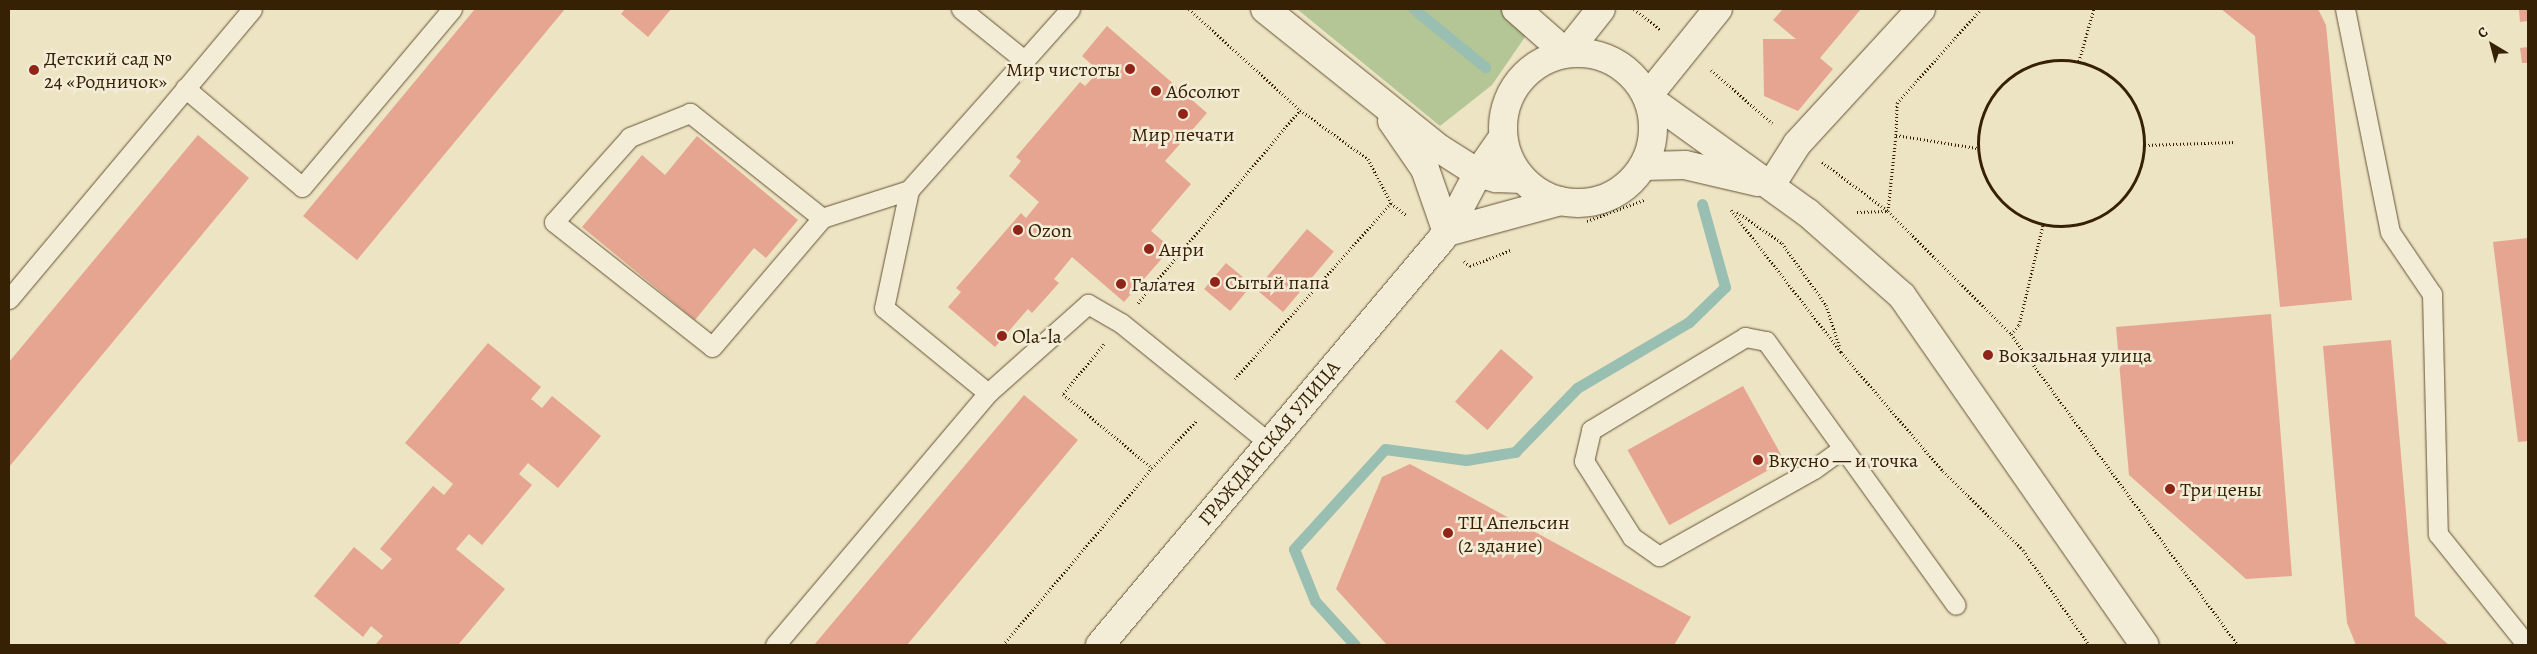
<!DOCTYPE html>
<meta charset="utf-8">
<style>
body{margin:0}
#map{position:relative;width:2537px;height:654px;overflow:hidden;background:#ede4c3;font-family:Alegreya,serif}
div>[style]{position:absolute}
[style*='--x']{left:calc(var(--x)*1px);top:calc(var(--y)*1px);width:calc(var(--w)*1px);rotate:calc(var(--a)*1deg)}
.green>*{inset:0;background:#b4c596}
.stream>*{height:11px;margin:-5.5px;padding:0 5.5px;transform-origin:5.5px;border-radius:5.5px;background:#99bfb3}
.building>*{inset:0;background:#e5a590;transform-origin:0 0}
.path>*{height:3px;margin-top:-1.5px;transform-origin:0;background:repeating-linear-gradient(90deg,#372104 0 1px,transparent 0 3.5px)}
.path>.ring{margin:-1.5px;padding:0;box-sizing:content-box;background:none;border:3px solid #372104;border-radius:50%}
.roads{filter:drop-shadow(0 0 1px #645234) drop-shadow(0 0 1px #645234)}
.service>*{height:19px;margin:-9.5px;padding:0 9.5px;transform-origin:9.5px;border-radius:9.5px;background:#f3edd8}
.minor>*{height:28px;margin:-14px;padding:0 14px;transform-origin:14px;border-radius:14px;background:#f3edd8}
.tertiary>*{height:28px;margin:-14px;padding:0 14px;transform-origin:14px;border-radius:14px;background:#f3edd8}
.secondary>*{height:28px;margin:-14px;padding:0 14px;transform-origin:14px;border-radius:14px;background:#f3edd8}
.secondary>.ring{margin:-14px;padding:0;box-sizing:content-box;background:none;border:28px solid #f3edd8;border-radius:50%}
.dots>*{width:14px;height:14px;translate:-50% -50%;box-sizing:border-box;border:2px solid #f3edd8;border-radius:50%}
span{translate:-50% -50%;white-space:nowrap;text-align:center;line-height:1.15;-webkit-text-stroke:5px #f3edd8;paint-order:stroke}
.poi-label{font-size:20px;color:#372104}
.left{translate:0 -50%;text-align:left}
.right{translate:-100% -50%;text-align:right}
.street-label{font-size:20px;color:#372104}
.frame{position:absolute;inset:0;border:10px solid #372104;pointer-events:none}
.north{position:absolute;left:2467px;top:20px;width:50px;height:50px;-webkit-text-stroke:4px #f3edd8;paint-order:stroke;rotate:323deg;font-size:14px;font-weight:700;line-height:20px;text-align:center;color:#372104}
.north::after{content:'';display:block;margin:auto;width:18px;height:22px;background:#372104;clip-path:polygon(50% 0,100% 100%,50% 72%,0 100%)}
</style>
<div id="map">
<div class="green">
<div style="clip-path:polygon(1297px 9px,1527px 9px,1538px 18px,1492px 85px,1440px 126px)"></div>
</div>
<div class="stream">
<div style="--x:1414;--y:9;--w:92;--a:39.2"></div>
<div style="--x:1355;--y:645;--w:59;--a:-132.3"></div>
<div style="--x:1315;--y:601;--w:56;--a:-112"></div>
<div style="--x:1294;--y:549;--w:135;--a:-47.7"></div>
<div style="--x:1385;--y:449;--w:82;--a:7.7"></div>
<div style="--x:1466;--y:460;--w:50;--a:-9.3"></div>
<div style="--x:1515;--y:452;--w:89;--a:-45.9"></div>
<div style="--x:1577;--y:388;--w:130;--a:-30.5"></div>
<div style="--x:1689;--y:322;--w:50;--a:-44.2"></div>
<div style="--x:1725;--y:287;--w:86;--a:-105.5"></div>
</div>
<div class="building">
<div style="clip-path:polygon(475px 9px,565px 9px,357px 260px,303px 216px)"></div>
<div style="clip-path:polygon(625px 9px,671px 9px,648px 37px,621px 14px)"></div>
<div style="clip-path:polygon(1783px 9px,1861px 9px,1820px 58px,1833px 69px,1798px 111px,1764px 96px,1763px 39px,1796px 39px,1773px 20px)"></div>
<div style="clip-path:polygon(2221px 9px,2318px 9px,2326px 25px,2352px 300px,2280px 307px,2255px 36px)"></div>
<div style="clip-path:polygon(2519px 9px,2528px 9px,2528px 21px,2520px 22px)"></div>
<div style="clip-path:polygon(1107px 26px,1207px 113px,1165px 161px,1191px 184px,1151px 231px,1171px 248px,1124px 302px,1072px 257px,1054px 279px,1059px 283px,1032px 313px,1028px 309px,995px 347px,948px 307px,961px 292px,956px 288px,1021px 213px,1026px 218px,1039px 202px,1009px 176px,1021px 161px,1016px 157px,1080px 82px,1085px 86px,1099px 71px,1082px 56px)"></div>
<div style="clip-path:polygon(2528px 47px,2528px 63px,2522px 63px,2520px 48px)"></div>
<div style="clip-path:polygon(198px 135px,249px 178px,9px 467px,9px 362px)"></div>
<div style="clip-path:polygon(697px 136px,798px 220px,766px 258px,754px 248px,695px 320px,582px 227px,642px 155px,665px 175px)"></div>
<div style="left:1307px;top:229px;width:35px;height:79px;rotate:40deg"></div>
<div style="clip-path:polygon(2528px 238px,2528px 441px,2518px 442px,2493px 242px)"></div>
<div style="left:1226px;top:263px;width:34px;height:34px;rotate:40deg"></div>
<div style="clip-path:polygon(2271px 314px,2292px 576px,2246px 579px,2129px 475px,2116px 327px)"></div>
<div style="clip-path:polygon(2391px 340px,2415px 616px,2449px 645px,2356px 645px,2347px 623px,2323px 346px)"></div>
<div style="clip-path:polygon(488px 343px,541px 387px,531px 399px,542px 408px,552px 396px,601px 436px,558px 488px,528px 463px,519px 474px,532px 485px,482px 545px,469px 534px,456px 549px,505px 589px,458px 645px,375px 645px,383px 636px,371px 626px,363px 637px,314px 596px,354px 547px,382px 570px,392px 559px,380px 549px,433px 486px,444px 495px,453px 484px,405px 443px)"></div>
<div style="left:1501px;top:349px;width:43px;height:70px;rotate:41deg"></div>
<div style="left:1743px;top:386px;width:86px;height:132px;rotate:61deg"></div>
<div style="clip-path:polygon(1024px 395px,1078px 440px,907px 645px,814px 645px)"></div>
<div style="clip-path:polygon(1410px 464px,1691px 617px,1674px 645px,1387px 645px,1336px 589px,1382px 477px)"></div>
</div>
<div class="path">
<div style="--x:1189;--y:9;--w:150;--a:42.3"></div>
<div style="--x:1300;--y:110;--w:84;--a:35.8"></div>
<div style="--x:1368;--y:159;--w:50;--a:62.4"></div>
<div style="--x:1391;--y:203;--w:235;--a:131.6"></div>
<div style="--x:1634;--y:9;--w:34;--a:38"></div>
<div class="ring" style="left:1978px;top:60px;width:163px;height:163px"></div>
<div style="--x:2079;--y:61;--w:54;--a:-73.9"></div>
<div style="--x:1711;--y:70;--w:81;--a:41"></div>
<div style="--x:1896;--y:135;--w:82;--a:9.1"></div>
<div style="--x:2145;--y:145;--w:91;--a:-1.9"></div>
<div style="--x:1822;--y:162;--w:82;--a:36.6"></div>
<div style="--x:1888;--y:211;--w:174;--a:45"></div>
<div style="--x:2011;--y:334;--w:385;--a:53.9"></div>
<div style="--x:1391;--y:203;--w:19;--a:39"></div>
<div style="--x:1731;--y:210;--w:180;--a:52.2"></div>
<div style="--x:1841;--y:352;--w:157;--a:49.4"></div>
<div style="--x:1943;--y:471;--w:112;--a:44.6"></div>
<div style="--x:2023;--y:550;--w:116;--a:55.2"></div>
<div style="--x:1737;--y:212;--w:55;--a:34.6"></div>
<div style="--x:1782;--y:243;--w:76;--a:54.6"></div>
<div style="--x:1826;--y:305;--w:45;--a:72"></div>
<div style="--x:1857;--y:212;--w:31;--a:-2"></div>
<div style="--x:1888;--y:211;--w:76;--a:-84"></div>
<div style="--x:1896;--y:135;--w:32;--a:-88"></div>
<div style="--x:1897;--y:103;--w:126;--a:-48.2"></div>
<div style="--x:1587;--y:221;--w:61;--a:-20.2"></div>
<div style="--x:1464;--y:261;--w:8;--a:40"></div>
<div style="--x:1470;--y:266;--w:44;--a:-21.3"></div>
<div style="--x:1138;--y:303;--w:252;--a:-50"></div>
<div style="--x:2011;--y:334;--w:12;--a:-48"></div>
<div style="--x:2019;--y:325;--w:103;--a:-76.5"></div>
<div style="--x:1104;--y:344;--w:65;--a:129.4"></div>
<div style="--x:1063;--y:394;--w:116;--a:39.7"></div>
<div style="--x:1003;--y:645;--w:231;--a:-49.9"></div>
<div style="--x:1152;--y:468;--w:66;--a:-46.8"></div>
</div>
<div class="roads">
<div class="service">
<div style="--x:961;--y:9;--w:81;--a:39"></div>
<div style="--x:2345;--y:9;--w:227;--a:78.6"></div>
<div style="--x:2390;--y:232;--w:75;--a:55.9"></div>
<div style="--x:2432;--y:294;--w:240;--a:88.6"></div>
<div style="--x:2438;--y:534;--w:142;--a:51.3"></div>
<div style="--x:185;--y:88;--w:153;--a:40.2"></div>
<div style="--x:302;--y:187;--w:233;--a:-49.9"></div>
<div style="--x:822;--y:218;--w:169;--a:-141.5"></div>
<div style="--x:690;--y:113;--w:65;--a:158.2"></div>
<div style="--x:630;--y:137;--w:114;--a:131.8"></div>
<div style="--x:554;--y:222;--w:201;--a:38.3"></div>
<div style="--x:712;--y:347;--w:170;--a:-49.5"></div>
<div style="--x:822;--y:218;--w:91;--a:-17.8"></div>
<div style="--x:9;--y:299;--w:378;--a:-50"></div>
<div style="--x:988;--y:393;--w:134;--a:-140.7"></div>
<div style="--x:884;--y:308;--w:121;--a:-78"></div>
<div style="--x:909;--y:190;--w:242;--a:-48.3"></div>
<div style="--x:1843;--y:448;--w:36;--a:144"></div>
<div style="--x:1814;--y:469;--w:178;--a:150.7"></div>
<div style="--x:1659;--y:556;--w:33;--a:-145"></div>
<div style="--x:1632;--y:537;--w:90;--a:-122.3"></div>
<div style="--x:1584;--y:461;--w:32;--a:-77"></div>
<div style="--x:1591;--y:430;--w:180;--a:-31.1"></div>
<div style="--x:1745;--y:337;--w:21;--a:11"></div>
<div style="--x:1766;--y:341;--w:132;--a:54.3"></div>
<div style="--x:1843;--y:448;--w:193;--a:54.3"></div>
<div style="--x:775;--y:645;--w:330;--a:-49.8"></div>
<div style="--x:988;--y:393;--w:134;--a:-41.7"></div>
<div style="--x:1088;--y:304;--w:38;--a:30"></div>
<div style="--x:1121;--y:323;--w:191;--a:39"></div>
</div>
<div class="minor">
<div style="--x:1566;--y:53;--w:56;--a:-51.5"></div>
<div style="--x:1647;--y:97;--w:113;--a:-51.1"></div>
<div style="--x:1771;--y:185;--w:49;--a:-57.6"></div>
<div style="--x:1797;--y:144;--w:183;--a:-47.4"></div>
</div>
<div class="tertiary">
<div style="--x:1265;--y:9;--w:224;--a:38.7"></div>
<div style="--x:1440;--y:149;--w:45;--a:32.3"></div>
<div style="--x:1478;--y:173;--w:19;--a:16"></div>
<div style="--x:1496;--y:178;--w:26;--a:2"></div>
<div style="--x:1516;--y:9;--w:67;--a:41.3"></div>
<div style="--x:1392;--y:121;--w:58;--a:55.5"></div>
<div style="--x:1425;--y:169;--w:67;--a:70.8"></div>
<div style="--x:1447;--y:232;--w:11;--a:128"></div>
</div>
<div class="secondary">
<div class="ring" style="left:1503px;top:53px;width:122px;height:122px"></div>
<div style="--x:1647;--y:97;--w:198;--a:35.8"></div>
<div style="--x:1808;--y:213;--w:125;--a:41.4"></div>
<div style="--x:1902;--y:296;--w:425;--a:55.2"></div>
<div style="--x:1643;--y:166;--w:42;--a:-1.4"></div>
<div style="--x:1685;--y:165;--w:75;--a:13.1"></div>
<div style="--x:1447;--y:232;--w:117;--a:-15.3"></div>
<div style="--x:1447;--y:232;--w:67;--a:-62.3"></div>
<div style="--x:1478;--y:173;--w:44;--a:-55.2"></div>
<div style="--x:1100;--y:645;--w:528;--a:-49.92"></div>
</div>
</div>
<div class="dots">
<div style="left:1130px;top:69px;background:#8f2418"></div>
<div style="left:34px;top:70px;background:#8f2418"></div>
<div style="left:1156px;top:91px;background:#8f2418"></div>
<div style="left:1183px;top:114px;background:#8f2418"></div>
<div style="left:1018px;top:230px;background:#8f2418"></div>
<div style="left:1149px;top:249px;background:#8f2418"></div>
<div style="left:1215px;top:282px;background:#8f2418"></div>
<div style="left:1121px;top:284px;background:#8f2418"></div>
<div style="left:1002px;top:336px;background:#8f2418"></div>
<div style="left:1988px;top:355px;background:#8f2418"></div>
<div style="left:1758px;top:460px;background:#8f2418"></div>
<div style="left:2170px;top:489px;background:#8f2418"></div>
<div style="left:1448px;top:533px;background:#8f2418"></div>
</div>
<div class="poi-label">
<span class="left" style="left:44px;top:70px">Детский сад №<br>24 «Родничок»</span>
<span class="right" style="left:1120px;top:69px">Мир чистоты</span>
<span class="left" style="left:1166px;top:91px">Абсолют</span>
<span style="left:1183px;top:134px">Мир печати</span>
<span class="left" style="left:1028px;top:230px">Ozon</span>
<span class="left" style="left:1159px;top:249px">Анри</span>
<span class="left" style="left:1225px;top:282px">Сытый папа</span>
<span class="left" style="left:1131px;top:284px">Галатея</span>
<span class="left" style="left:1012px;top:336px">Ola-la</span>
<span class="left" style="left:1998px;top:355px">Вокзальная улица</span>
<span class="left" style="left:1768px;top:460px">Вкусно — и точка</span>
<span class="left" style="left:2180px;top:489px">Три цены</span>
<span class="left" style="left:1458px;top:534px">ТЦ Апельсин<br>(2 здание)</span>
</div>
<div class="street-label">
<span style="left:1269px;top:443px;rotate:-50deg">ГРАЖДАНСКАЯ УЛИЦА</span>
</div>
<div class="frame"></div>
<div class="north">С</div>
</div>
